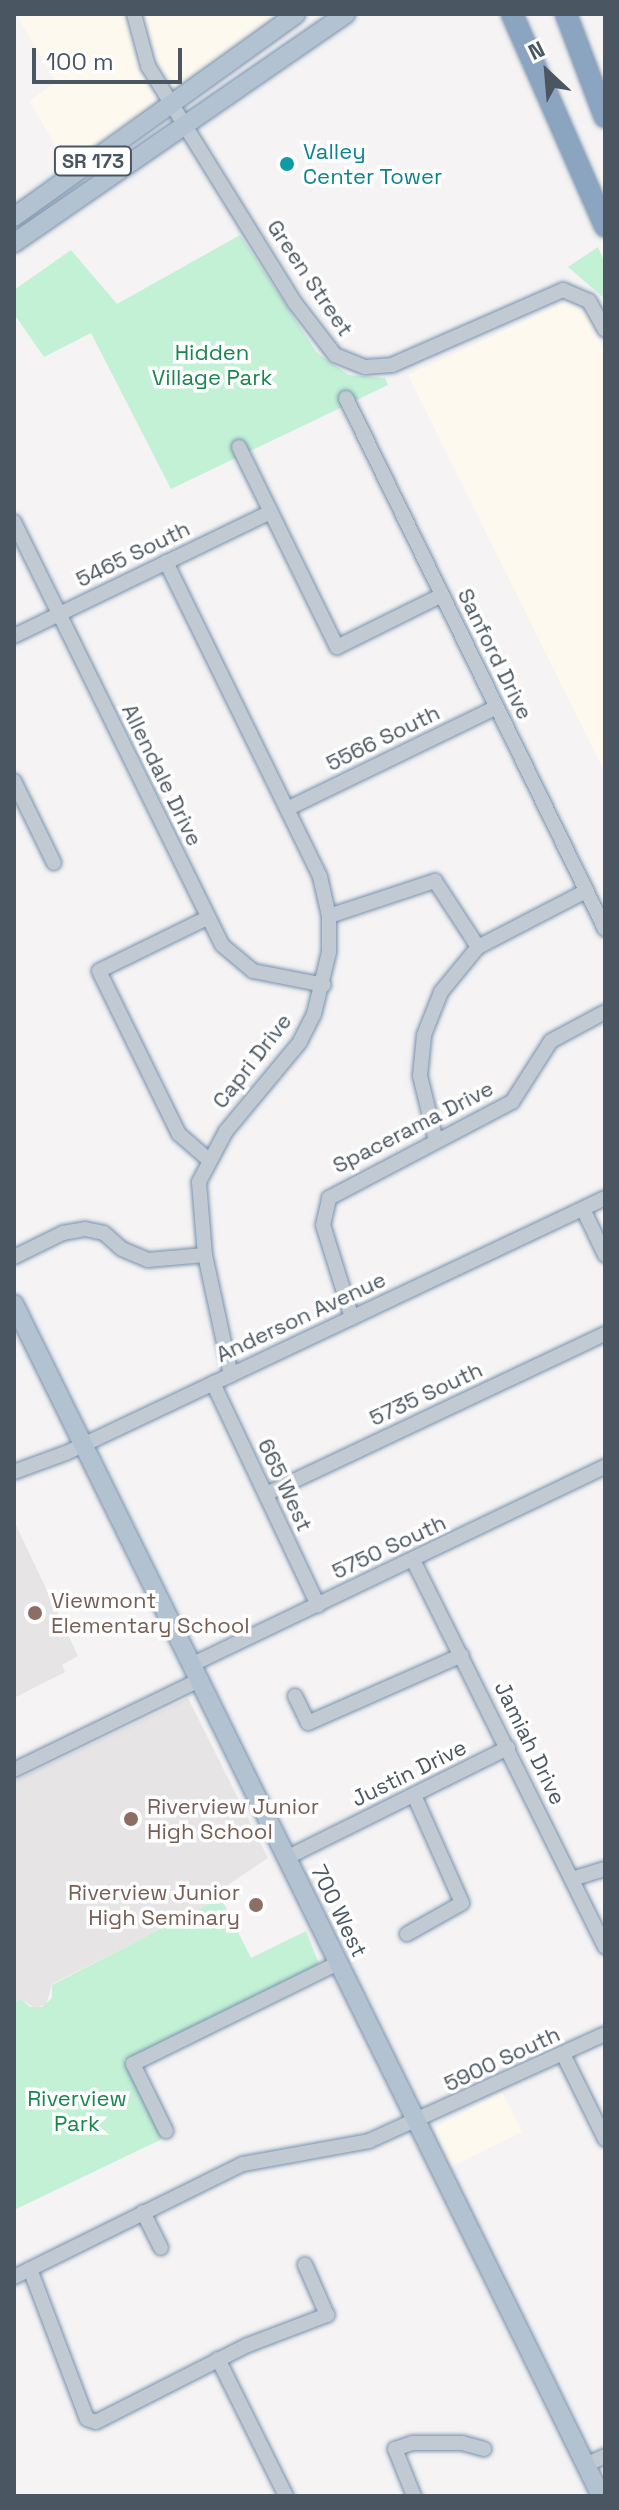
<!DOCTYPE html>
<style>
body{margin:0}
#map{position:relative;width:619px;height:2510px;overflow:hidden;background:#f5f3f3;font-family:"Space Grotesk",sans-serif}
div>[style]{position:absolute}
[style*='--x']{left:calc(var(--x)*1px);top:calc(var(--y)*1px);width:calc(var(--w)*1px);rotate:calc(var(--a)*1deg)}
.commercial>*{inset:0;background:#fdf9ef}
.education>*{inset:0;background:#e6e4e5}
.green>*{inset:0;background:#c3f1d5}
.roads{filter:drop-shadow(0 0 2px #7690ad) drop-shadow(0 0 2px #7690ad)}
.minor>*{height:14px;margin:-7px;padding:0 7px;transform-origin:7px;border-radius:7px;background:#c1cad2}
.major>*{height:18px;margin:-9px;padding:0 9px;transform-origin:9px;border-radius:9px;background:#b3c2d1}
.highway>*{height:20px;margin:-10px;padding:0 10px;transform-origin:10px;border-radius:10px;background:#8ba5c1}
.dots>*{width:22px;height:22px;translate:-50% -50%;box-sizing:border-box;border:4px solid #fff;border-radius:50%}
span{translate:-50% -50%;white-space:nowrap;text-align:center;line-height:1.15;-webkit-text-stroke:7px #fff;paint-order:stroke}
.shield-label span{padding:2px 6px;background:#fff;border:2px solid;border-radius:6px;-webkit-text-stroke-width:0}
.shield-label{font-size:20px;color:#4a5661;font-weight:700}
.culture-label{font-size:22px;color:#0d838f}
.left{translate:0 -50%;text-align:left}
.street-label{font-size:22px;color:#4a5661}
.park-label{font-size:22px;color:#17864f}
.education-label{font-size:22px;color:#785e54}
.right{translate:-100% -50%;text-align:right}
.frame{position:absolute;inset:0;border:16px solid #4a5661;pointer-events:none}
.north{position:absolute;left:507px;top:32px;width:80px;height:80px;-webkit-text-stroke:6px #fff;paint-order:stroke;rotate:334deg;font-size:22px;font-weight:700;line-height:32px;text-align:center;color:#4a5661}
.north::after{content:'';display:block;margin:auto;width:28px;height:36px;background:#4a5661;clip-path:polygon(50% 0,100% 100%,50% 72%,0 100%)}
.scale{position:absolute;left:32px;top:48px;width:150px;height:36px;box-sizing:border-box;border:4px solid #4a5661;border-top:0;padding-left:10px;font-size:24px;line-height:28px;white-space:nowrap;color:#4a5661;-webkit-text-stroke:6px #fff;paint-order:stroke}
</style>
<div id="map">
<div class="commercial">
<div style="clip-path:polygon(16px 14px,277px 14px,69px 168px,29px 101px,56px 82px)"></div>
<div style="clip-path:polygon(568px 301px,590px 317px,605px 355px,605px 773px,408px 375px)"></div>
<div style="clip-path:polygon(502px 2092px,522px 2132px,450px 2167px,436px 2138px,436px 2127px)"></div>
</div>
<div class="education">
<div style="clip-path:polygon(14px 1521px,78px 1656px,62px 1665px,65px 1672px,14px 1698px)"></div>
<div style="clip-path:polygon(188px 1698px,268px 1858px,213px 1895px,213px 1903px,52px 1984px,46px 2005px,34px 2008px,21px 1999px,14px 2003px,14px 1781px)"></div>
</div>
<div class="green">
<div style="clip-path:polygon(240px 235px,317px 353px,349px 375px,385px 378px,388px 385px,171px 489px,91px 333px,44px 357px,14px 314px,14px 290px,71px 250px,117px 304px)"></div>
<div style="clip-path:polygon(598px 247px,605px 263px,605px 299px,568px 267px)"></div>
<div style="clip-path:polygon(221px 1898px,251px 1958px,306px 1931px,319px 1964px,124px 2060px,162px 2139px,14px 2210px,14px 2003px,21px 1999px,30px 2007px,42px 2007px,52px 1998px,52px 1985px)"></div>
</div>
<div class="roads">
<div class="minor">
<div style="--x:134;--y:14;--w:54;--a:74.9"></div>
<div style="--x:148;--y:66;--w:279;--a:58.2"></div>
<div style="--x:295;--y:303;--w:66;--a:52.4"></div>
<div style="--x:335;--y:355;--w:32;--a:22"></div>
<div style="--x:365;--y:367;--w:27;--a:-4"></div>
<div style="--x:392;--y:365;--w:187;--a:-23.7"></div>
<div style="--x:563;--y:290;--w:28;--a:23"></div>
<div style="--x:589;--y:301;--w:33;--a:61"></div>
<div style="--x:346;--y:398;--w:591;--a:64"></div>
<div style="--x:239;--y:447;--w:223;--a:63.9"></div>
<div style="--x:337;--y:647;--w:117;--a:-26.3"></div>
<div style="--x:14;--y:522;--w:471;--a:63.8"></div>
<div style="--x:222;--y:945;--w:40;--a:40"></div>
<div style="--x:253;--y:971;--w:72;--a:11.2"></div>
<div style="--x:166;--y:562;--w:351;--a:63.9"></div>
<div style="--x:320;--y:877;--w:40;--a:77"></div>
<div style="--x:329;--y:916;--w:36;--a:90"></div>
<div style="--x:329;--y:952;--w:64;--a:103.6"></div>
<div style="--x:314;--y:1014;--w:31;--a:117"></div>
<div style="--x:300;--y:1042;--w:116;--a:129.7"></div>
<div style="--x:226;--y:1131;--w:58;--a:117.9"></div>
<div style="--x:199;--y:1182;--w:73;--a:85.3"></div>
<div style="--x:205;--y:1255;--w:123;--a:77.8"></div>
<div style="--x:14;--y:636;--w:285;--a:-25.8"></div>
<div style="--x:14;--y:781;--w:91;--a:64"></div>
<div style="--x:287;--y:809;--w:233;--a:-25.9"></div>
<div style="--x:329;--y:916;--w:112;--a:-18.3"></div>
<div style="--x:435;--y:881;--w:79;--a:56.9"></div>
<div style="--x:207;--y:918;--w:120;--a:153.9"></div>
<div style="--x:99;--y:971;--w:182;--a:63.9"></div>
<div style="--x:179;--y:1134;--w:38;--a:41"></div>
<div style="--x:436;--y:1141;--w:67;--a:-103.8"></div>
<div style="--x:420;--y:1076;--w:41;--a:-84.4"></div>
<div style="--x:424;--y:1035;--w:46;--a:-68.4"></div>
<div style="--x:441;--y:992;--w:58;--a:-50.6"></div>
<div style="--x:478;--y:947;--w:122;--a:-27.4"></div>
<div style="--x:583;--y:1209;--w:51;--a:64.4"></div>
<div style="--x:14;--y:1257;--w:55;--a:-26.1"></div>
<div style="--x:63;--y:1233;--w:22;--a:-10"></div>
<div style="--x:85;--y:1229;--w:19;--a:12"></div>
<div style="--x:104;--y:1233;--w:24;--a:42"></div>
<div style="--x:122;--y:1249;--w:28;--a:23"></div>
<div style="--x:148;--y:1260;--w:57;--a:-5"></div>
<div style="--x:352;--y:1318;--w:97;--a:-107.3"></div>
<div style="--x:323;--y:1225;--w:28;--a:-77"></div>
<div style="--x:329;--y:1198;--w:207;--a:-27.7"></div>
<div style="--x:512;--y:1102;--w:72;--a:-57.4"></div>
<div style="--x:551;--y:1041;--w:61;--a:-28.2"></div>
<div style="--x:213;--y:1383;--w:246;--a:64.7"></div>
<div style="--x:14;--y:1472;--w:55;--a:-20.1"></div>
<div style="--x:66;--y:1453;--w:596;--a:-25.32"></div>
<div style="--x:266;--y:1494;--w:375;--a:-25.3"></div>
<div style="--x:413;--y:1560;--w:432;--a:63.6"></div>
<div style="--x:191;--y:1665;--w:459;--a:-25.6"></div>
<div style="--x:295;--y:1696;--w:30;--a:64"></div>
<div style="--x:308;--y:1723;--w:168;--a:-23.8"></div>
<div style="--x:14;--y:1770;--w:206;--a:-25.9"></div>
<div style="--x:286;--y:1858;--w:248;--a:-26.4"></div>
<div style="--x:572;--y:1879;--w:34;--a:-17"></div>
<div style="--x:407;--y:1934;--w:63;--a:-29.4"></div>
<div style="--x:462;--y:1903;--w:118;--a:-114"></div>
<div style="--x:563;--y:2054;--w:95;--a:63.7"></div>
<div style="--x:166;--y:2131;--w:75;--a:-116.2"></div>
<div style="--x:133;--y:2064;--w:229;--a:-26.2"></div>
<div style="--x:143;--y:2212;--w:40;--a:63.4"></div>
<div style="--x:30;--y:2269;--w:160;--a:69.2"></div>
<div style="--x:87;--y:2419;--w:9;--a:18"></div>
<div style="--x:96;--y:2422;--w:170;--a:-26.9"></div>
<div style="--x:248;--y:2345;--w:85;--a:-20.8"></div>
<div style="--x:327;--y:2315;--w:55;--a:-113.7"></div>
<div style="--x:14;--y:2277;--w:255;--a:-26.3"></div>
<div style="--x:243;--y:2164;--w:128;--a:-10.3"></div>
<div style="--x:369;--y:2141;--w:259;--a:-24.4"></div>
<div style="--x:218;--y:2359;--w:153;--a:63.6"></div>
<div style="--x:586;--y:2465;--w:21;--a:-25"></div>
<div style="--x:414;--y:2496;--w:51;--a:-112"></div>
<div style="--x:395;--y:2449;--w:18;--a:-19"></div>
<div style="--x:412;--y:2443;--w:50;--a:0"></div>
<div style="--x:462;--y:2443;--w:23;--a:15"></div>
</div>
<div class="major">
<div style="--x:14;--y:217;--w:347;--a:-35.7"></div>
<div style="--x:14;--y:243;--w:403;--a:-34.6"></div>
<div style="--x:14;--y:1304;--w:1329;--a:63.78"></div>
</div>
<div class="highway">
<div style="--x:512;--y:14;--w:232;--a:66.3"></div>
<div style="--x:566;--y:14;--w:110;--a:69.3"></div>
</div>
</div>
<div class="dots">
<div style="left:287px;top:164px;background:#0f9aa8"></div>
<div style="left:35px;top:1613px;background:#8d6e63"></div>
<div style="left:131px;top:1819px;background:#8d6e63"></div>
<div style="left:256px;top:1905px;background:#8d6e63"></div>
</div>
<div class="shield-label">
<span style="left:93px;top:161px">SR 173</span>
</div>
<div class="culture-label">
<span class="left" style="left:303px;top:164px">Valley<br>Center Tower</span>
</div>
<div class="street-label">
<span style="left:310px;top:278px;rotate:56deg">Green Street</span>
<span style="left:133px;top:554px;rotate:-26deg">5465 South</span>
<span style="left:495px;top:654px;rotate:64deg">Sanford Drive</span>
<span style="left:383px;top:738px;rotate:-26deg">5566 South</span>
<span style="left:162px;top:775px;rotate:64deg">Allendale Drive</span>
<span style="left:252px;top:1061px;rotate:-52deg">Capri Drive</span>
<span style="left:413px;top:1127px;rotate:-27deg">Spacerama Drive</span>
<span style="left:301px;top:1317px;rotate:-25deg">Anderson Avenue</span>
<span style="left:426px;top:1394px;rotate:-25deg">5735 South</span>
<span style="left:285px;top:1485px;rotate:65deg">665 West</span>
<span style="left:389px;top:1547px;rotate:-25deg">5750 South</span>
<span style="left:530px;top:1743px;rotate:64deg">Jamiah Drive</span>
<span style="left:409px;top:1773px;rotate:-26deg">Justin Drive</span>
<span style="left:339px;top:1911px;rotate:64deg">700 West</span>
<span style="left:502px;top:2059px;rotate:-25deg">5900 South</span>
</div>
<div class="park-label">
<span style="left:212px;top:365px">Hidden<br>Village Park</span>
<span style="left:77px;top:2111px">Riverview<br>Park</span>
</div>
<div class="education-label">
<span class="left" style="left:51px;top:1613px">Viewmont<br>Elementary School</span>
<span class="left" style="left:147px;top:1819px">Riverview Junior<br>High School</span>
<span class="right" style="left:240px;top:1905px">Riverview Junior<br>High Seminary</span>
</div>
<div class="frame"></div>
<div class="north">N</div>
<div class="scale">100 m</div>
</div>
